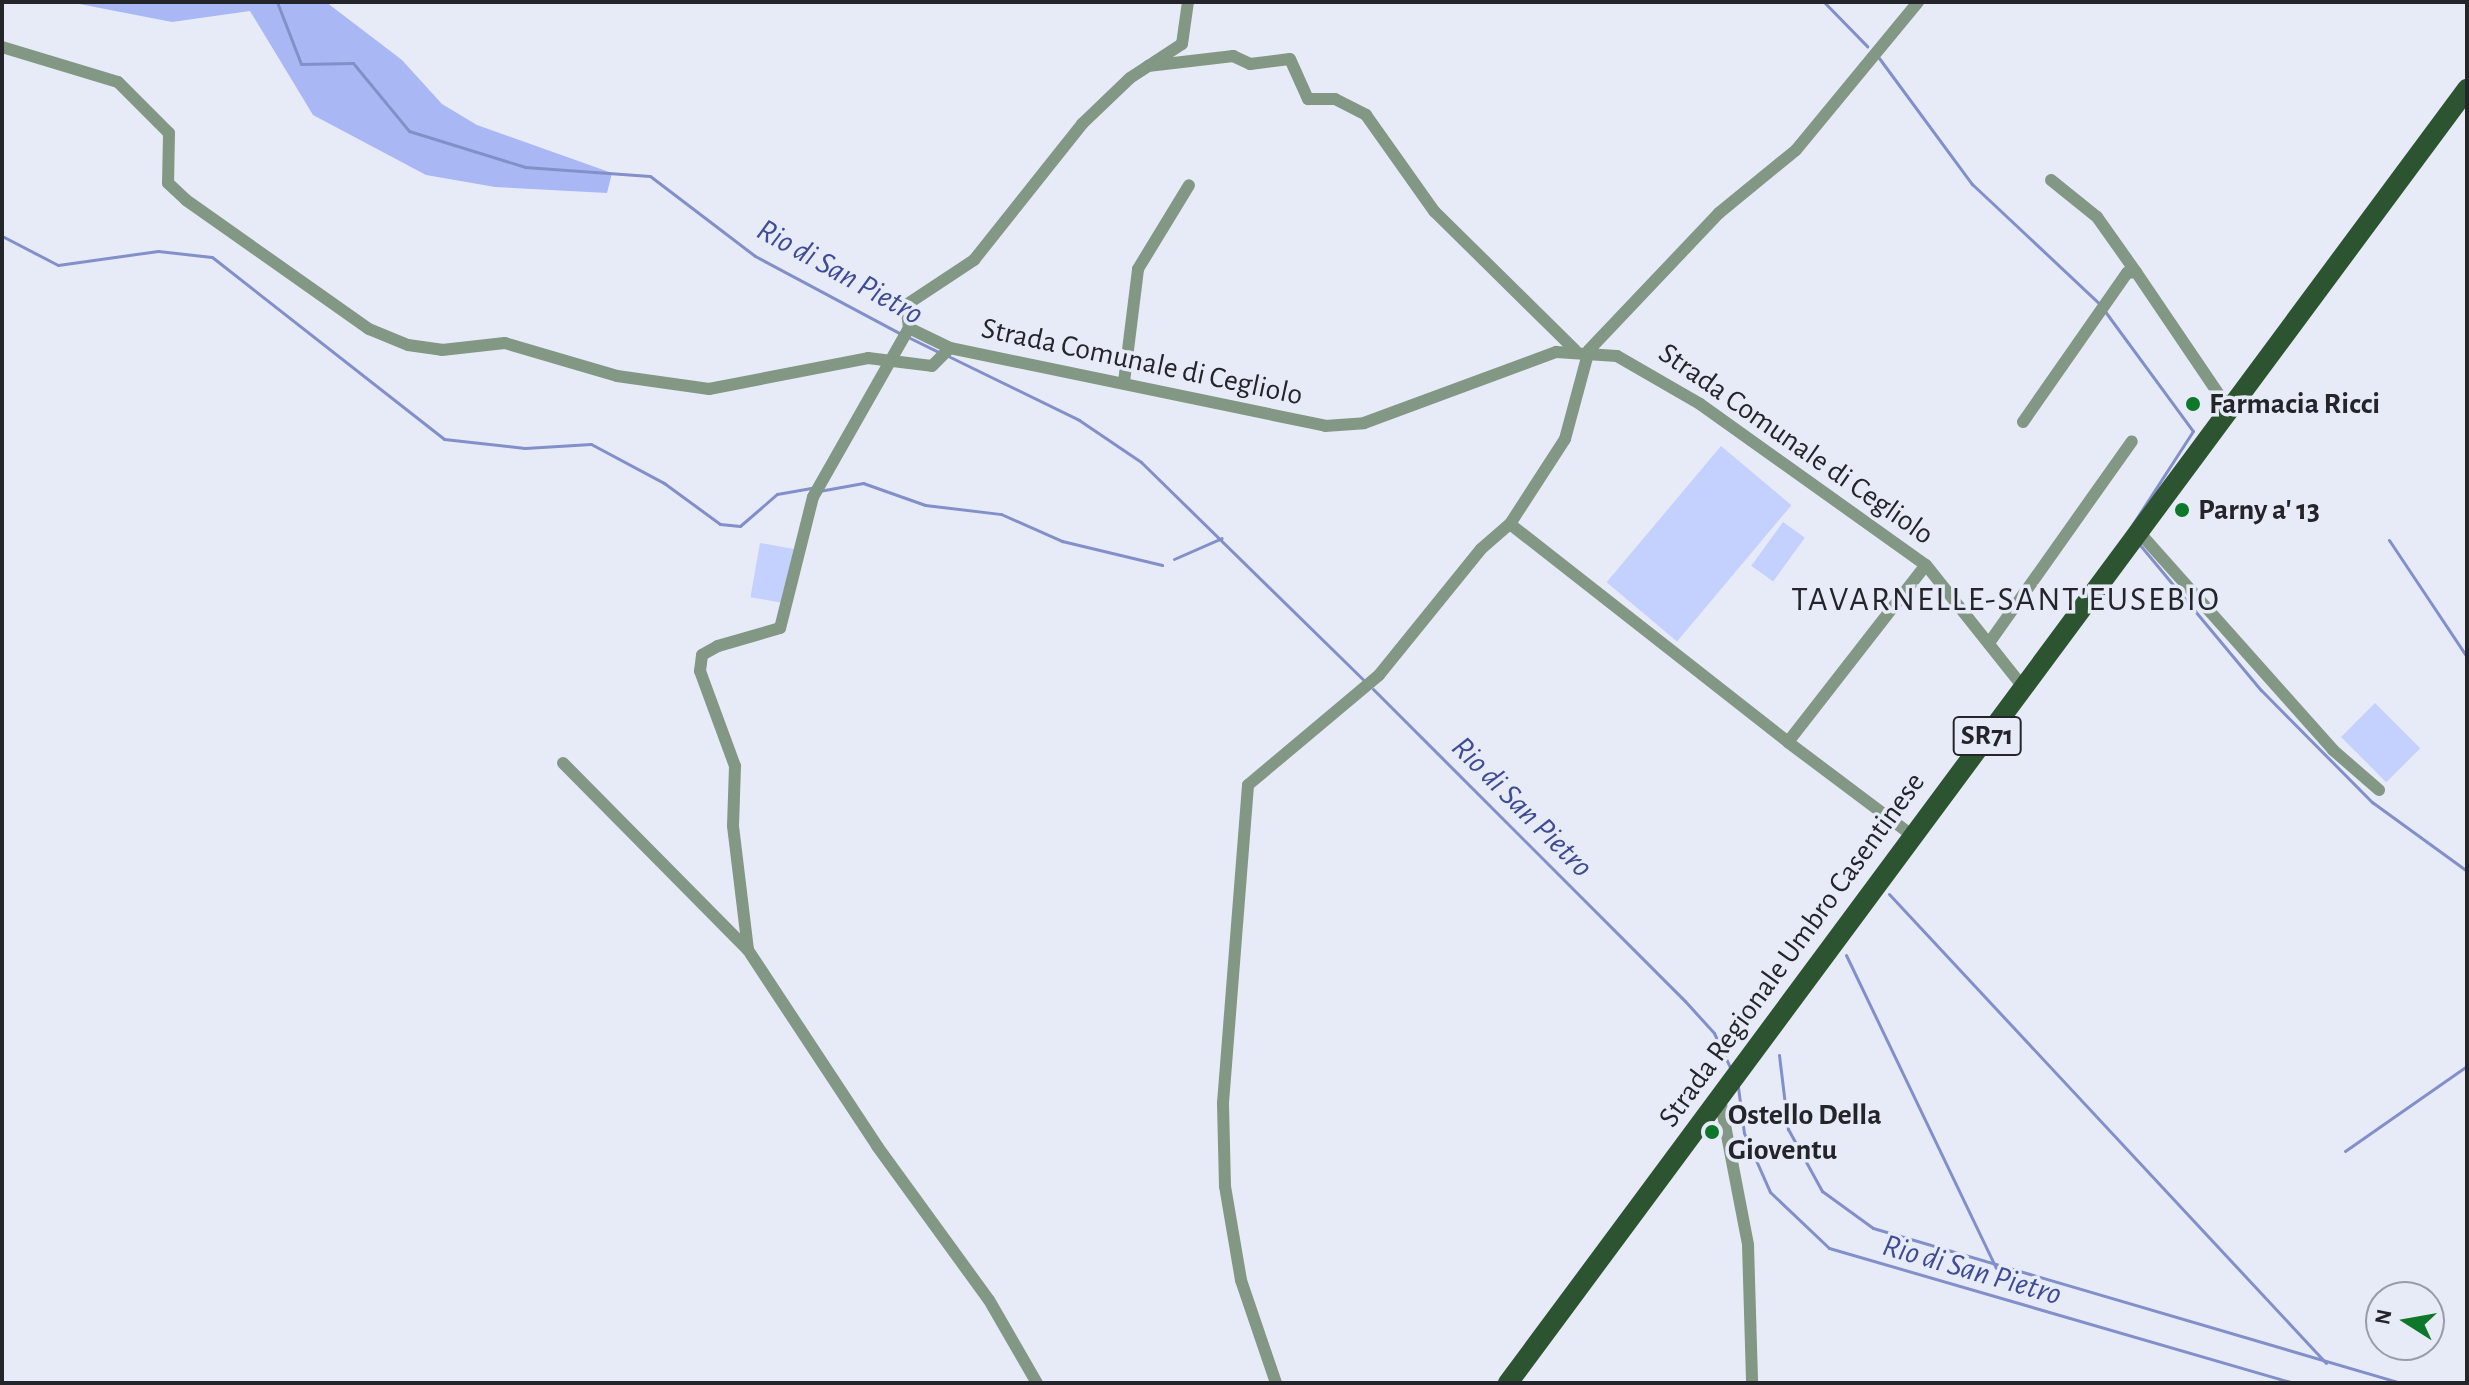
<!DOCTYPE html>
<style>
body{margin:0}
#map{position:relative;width:2469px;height:1385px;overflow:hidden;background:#e7ebf8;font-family:"Alegreya Sans",sans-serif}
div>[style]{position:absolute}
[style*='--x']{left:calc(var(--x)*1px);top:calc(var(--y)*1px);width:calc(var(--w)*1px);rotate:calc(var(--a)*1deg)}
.green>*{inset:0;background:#c4d0fd;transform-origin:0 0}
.forest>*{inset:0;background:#a9b8f4}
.stream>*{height:3px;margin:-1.5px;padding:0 1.5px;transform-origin:1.5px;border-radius:1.5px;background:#828fc9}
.minor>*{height:12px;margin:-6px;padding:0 6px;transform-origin:6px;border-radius:6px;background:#829884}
.primary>*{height:20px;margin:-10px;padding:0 10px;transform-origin:10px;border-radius:10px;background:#2c5431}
.dots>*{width:22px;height:22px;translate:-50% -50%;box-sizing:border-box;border:4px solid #e7ebf8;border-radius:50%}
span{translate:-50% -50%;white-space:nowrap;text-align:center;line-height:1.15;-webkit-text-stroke:7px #e7ebf8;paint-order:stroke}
.shield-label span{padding:2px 6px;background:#e7ebf8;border:2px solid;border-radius:6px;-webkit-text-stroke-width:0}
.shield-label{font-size:28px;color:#24252a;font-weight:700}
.street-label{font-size:30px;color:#24252a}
.poi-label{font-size:30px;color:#24252a;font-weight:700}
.left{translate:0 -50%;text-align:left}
.water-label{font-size:32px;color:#3f4b93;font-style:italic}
.quarter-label{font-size:34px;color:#24252a;letter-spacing:2px}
.frame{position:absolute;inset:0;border:4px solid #24252a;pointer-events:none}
.north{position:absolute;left:2365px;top:1281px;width:80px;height:80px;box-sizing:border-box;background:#e7ebf8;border:2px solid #999ca6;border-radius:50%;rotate:281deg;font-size:22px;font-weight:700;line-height:32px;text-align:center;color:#24252a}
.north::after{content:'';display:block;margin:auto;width:28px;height:36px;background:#0d772a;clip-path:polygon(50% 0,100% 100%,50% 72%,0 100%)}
</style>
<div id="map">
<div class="green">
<div style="left:1721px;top:446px;width:92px;height:178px;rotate:40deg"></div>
<div style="left:1783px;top:522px;width:27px;height:54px;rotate:36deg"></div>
<div style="left:760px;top:543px;width:36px;height:55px;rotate:10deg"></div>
<div style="left:2375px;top:703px;width:64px;height:48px;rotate:45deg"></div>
</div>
<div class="forest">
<div style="clip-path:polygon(69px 2px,326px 2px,402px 60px,442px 104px,477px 125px,612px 173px,607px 193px,495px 187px,426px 175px,313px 115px,250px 11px,172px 22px)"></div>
</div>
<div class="stream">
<div style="--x:277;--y:2;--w:66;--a:68.8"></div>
<div style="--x:301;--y:64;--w:52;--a:-1.1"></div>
<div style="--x:353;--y:63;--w:88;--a:50.5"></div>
<div style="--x:409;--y:131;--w:121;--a:17.2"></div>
<div style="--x:525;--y:167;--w:125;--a:4.1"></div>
<div style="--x:650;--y:176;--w:132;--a:37.3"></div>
<div style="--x:755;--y:256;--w:168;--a:28.1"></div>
<div style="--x:1824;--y:2;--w:62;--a:45.7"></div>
<div style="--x:1879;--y:58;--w:157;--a:53.6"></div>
<div style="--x:1972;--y:184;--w:175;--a:43.2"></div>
<div style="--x:2;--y:236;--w:63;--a:27.4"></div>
<div style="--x:58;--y:265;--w:101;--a:-8"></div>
<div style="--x:158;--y:251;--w:54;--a:6.3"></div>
<div style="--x:212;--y:257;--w:295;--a:38.1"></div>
<div style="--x:444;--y:439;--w:81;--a:6.3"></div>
<div style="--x:525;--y:448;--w:66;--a:-3.5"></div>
<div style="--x:591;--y:444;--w:83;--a:28.1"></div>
<div style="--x:664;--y:483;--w:69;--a:36.2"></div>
<div style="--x:720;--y:524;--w:20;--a:6"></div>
<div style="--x:740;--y:526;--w:49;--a:-40.9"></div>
<div style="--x:777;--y:494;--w:36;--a:-10"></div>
<div style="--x:2104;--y:310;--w:150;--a:53.7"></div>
<div style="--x:2193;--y:431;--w:118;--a:122.9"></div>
<div style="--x:910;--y:338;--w:32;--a:26"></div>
<div style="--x:946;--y:355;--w:148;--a:26"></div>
<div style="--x:1079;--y:420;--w:75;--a:34.1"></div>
<div style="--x:1141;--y:462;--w:313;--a:44.4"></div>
<div style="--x:819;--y:491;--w:45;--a:-10.3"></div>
<div style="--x:863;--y:483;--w:66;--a:19.5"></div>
<div style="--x:925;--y:505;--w:77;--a:6.8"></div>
<div style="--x:1001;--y:514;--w:67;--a:23.9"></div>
<div style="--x:1062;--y:541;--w:103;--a:13.5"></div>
<div style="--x:2389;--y:540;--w:141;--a:56.3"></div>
<div style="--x:2140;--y:545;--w:189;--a:50.2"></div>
<div style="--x:2261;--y:690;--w:158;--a:45.3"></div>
<div style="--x:2372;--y:802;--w:117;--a:36"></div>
<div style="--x:1174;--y:559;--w:52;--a:-23.6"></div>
<div style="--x:1373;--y:689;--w:441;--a:45"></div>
<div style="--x:1685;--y:1001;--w:43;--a:47.8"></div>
<div style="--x:1714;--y:1033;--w:38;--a:65"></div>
<div style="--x:1889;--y:894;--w:641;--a:47.02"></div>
<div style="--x:1846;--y:955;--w:347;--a:64.4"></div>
<div style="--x:1779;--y:1055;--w:75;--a:83.1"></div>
<div style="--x:1788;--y:1129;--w:71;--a:61.3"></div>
<div style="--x:1822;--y:1191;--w:63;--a:36"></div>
<div style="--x:1873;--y:1228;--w:550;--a:16.36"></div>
<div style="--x:1738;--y:1087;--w:46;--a:82.6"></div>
<div style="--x:1744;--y:1133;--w:64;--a:66.2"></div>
<div style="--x:1770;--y:1192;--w:81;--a:43.5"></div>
<div style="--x:1829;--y:1248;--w:483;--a:16.2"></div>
<div style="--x:2345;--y:1151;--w:149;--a:-34.9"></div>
</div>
<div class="minor">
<div style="--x:2;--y:47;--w:121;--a:16.8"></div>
<div style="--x:118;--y:82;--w:72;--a:45"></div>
<div style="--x:169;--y:133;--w:50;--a:91.1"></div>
<div style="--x:168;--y:183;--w:25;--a:43"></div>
<div style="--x:186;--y:200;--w:224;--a:35.2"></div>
<div style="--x:369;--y:329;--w:42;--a:22.3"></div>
<div style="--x:408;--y:345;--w:34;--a:8"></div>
<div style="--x:442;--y:350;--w:63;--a:-6.3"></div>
<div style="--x:505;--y:343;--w:117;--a:16.4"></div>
<div style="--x:617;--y:376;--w:93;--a:8"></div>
<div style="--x:709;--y:389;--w:162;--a:-11"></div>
<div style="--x:868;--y:358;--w:64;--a:7.1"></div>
<div style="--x:932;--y:366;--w:25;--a:-45"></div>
<div style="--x:950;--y:348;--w:383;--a:11.7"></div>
<div style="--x:1325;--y:426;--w:39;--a:-4"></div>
<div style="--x:1364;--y:423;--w:205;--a:-20.3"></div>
<div style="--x:1556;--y:352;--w:61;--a:3.8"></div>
<div style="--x:1617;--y:356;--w:96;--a:30"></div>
<div style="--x:1700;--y:404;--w:277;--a:35.5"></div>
<div style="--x:1926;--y:565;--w:157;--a:51.5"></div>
<div style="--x:1148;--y:66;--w:86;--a:-6.7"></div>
<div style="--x:1233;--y:56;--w:19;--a:25"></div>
<div style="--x:1250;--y:64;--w:40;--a:-7.1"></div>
<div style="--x:1290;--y:59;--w:44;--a:65.8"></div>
<div style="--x:1308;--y:99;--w:27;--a:0"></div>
<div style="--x:1335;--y:99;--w:35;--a:27"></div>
<div style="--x:1366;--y:115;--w:118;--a:54.7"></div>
<div style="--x:1434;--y:211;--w:198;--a:44.6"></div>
<div style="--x:2051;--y:180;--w:59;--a:38.8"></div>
<div style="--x:2097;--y:217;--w:67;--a:54.7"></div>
<div style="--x:909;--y:328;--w:194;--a:119.6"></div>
<div style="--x:813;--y:497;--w:135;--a:104.1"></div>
<div style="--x:780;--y:628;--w:65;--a:163.8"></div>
<div style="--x:718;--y:646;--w:18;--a:151"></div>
<div style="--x:702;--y:655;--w:16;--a:97"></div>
<div style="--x:700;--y:671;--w:101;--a:69.8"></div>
<div style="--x:735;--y:766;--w:60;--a:91.9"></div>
<div style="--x:733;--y:826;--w:125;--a:83.1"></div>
<div style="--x:748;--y:950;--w:235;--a:56.6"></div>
<div style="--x:877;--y:1146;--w:190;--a:54"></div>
<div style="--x:989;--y:1300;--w:96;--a:60"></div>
<div style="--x:950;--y:348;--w:46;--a:-154"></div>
<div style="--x:909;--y:328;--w:23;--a:-97"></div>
<div style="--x:906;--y:305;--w:82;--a:-33.5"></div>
<div style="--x:974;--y:260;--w:174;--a:-51.5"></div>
<div style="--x:1082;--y:124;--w:66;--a:-43.8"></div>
<div style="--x:1130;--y:78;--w:62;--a:-33.2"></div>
<div style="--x:1182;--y:44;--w:42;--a:-81.9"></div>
<div style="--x:1124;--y:382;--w:114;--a:-82.9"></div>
<div style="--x:1138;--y:269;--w:98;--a:-58.7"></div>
<div style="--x:2023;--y:422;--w:182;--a:-55.1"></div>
<div style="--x:2127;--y:273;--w:9;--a:-6"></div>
<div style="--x:2136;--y:272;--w:168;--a:55.9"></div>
<div style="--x:1510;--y:524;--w:353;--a:38.1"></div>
<div style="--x:2139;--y:532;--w:292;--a:48.3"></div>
<div style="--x:2333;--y:750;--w:61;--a:41"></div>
<div style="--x:1989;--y:643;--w:247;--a:-54.7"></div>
<div style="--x:563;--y:763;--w:263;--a:45.3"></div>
<div style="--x:1913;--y:836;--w:156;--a:-143.1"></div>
<div style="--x:1788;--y:742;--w:224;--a:-52.1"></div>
<div style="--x:1720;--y:1099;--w:149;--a:79.1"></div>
<div style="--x:1748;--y:1245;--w:138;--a:88.3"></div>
<div style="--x:1276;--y:1383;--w:109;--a:-108.8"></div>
<div style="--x:1241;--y:1280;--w:95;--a:-99.7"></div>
<div style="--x:1225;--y:1186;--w:83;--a:-91.4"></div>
<div style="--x:1223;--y:1103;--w:319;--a:-85.5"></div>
<div style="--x:1248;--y:785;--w:171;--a:-40"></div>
<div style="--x:1379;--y:675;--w:162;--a:-51"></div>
<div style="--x:1481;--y:549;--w:38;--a:-41"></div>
<div style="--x:1510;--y:524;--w:101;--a:-57.1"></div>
<div style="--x:1565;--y:439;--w:92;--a:-74.9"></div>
<div style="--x:1589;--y:350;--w:189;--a:-46.5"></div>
<div style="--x:1719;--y:213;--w:99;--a:-39.3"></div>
<div style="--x:1796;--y:150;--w:192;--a:-50.5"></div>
</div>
<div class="primary">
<div style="--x:1508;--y:1383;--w:1611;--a:-53.46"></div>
</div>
<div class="dots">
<div style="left:2193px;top:404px;background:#0d772a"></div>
<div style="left:2182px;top:510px;background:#0d772a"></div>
<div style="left:1712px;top:1132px;background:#0d772a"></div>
</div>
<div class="shield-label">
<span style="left:1987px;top:736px">SR71</span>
</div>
<div class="street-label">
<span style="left:1142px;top:362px;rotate:12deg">Strada Comunale di Cegliolo</span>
<span style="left:1796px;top:444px;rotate:35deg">Strada Comunale di Cegliolo</span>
<span style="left:1792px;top:950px;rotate:-54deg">Strada Regionale Umbro Casentinese</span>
</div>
<div class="poi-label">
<span class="left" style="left:2209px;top:404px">Farmacia Ricci</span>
<span class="left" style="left:2198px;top:510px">Parny a' 13</span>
<span class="left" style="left:1728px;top:1132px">Ostello Della<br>Gioventu</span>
</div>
<div class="water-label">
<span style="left:840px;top:272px;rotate:29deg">Rio di San Pietro</span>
<span style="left:1522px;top:807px;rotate:45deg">Rio di San Pietro</span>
<span style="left:1972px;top:1270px;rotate:16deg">Rio di San Pietro</span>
</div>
<div class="quarter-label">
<span style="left:2006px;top:601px">TAVARNELLE-SANT'EUSEBIO</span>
</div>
<div class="frame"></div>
<div class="north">N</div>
</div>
